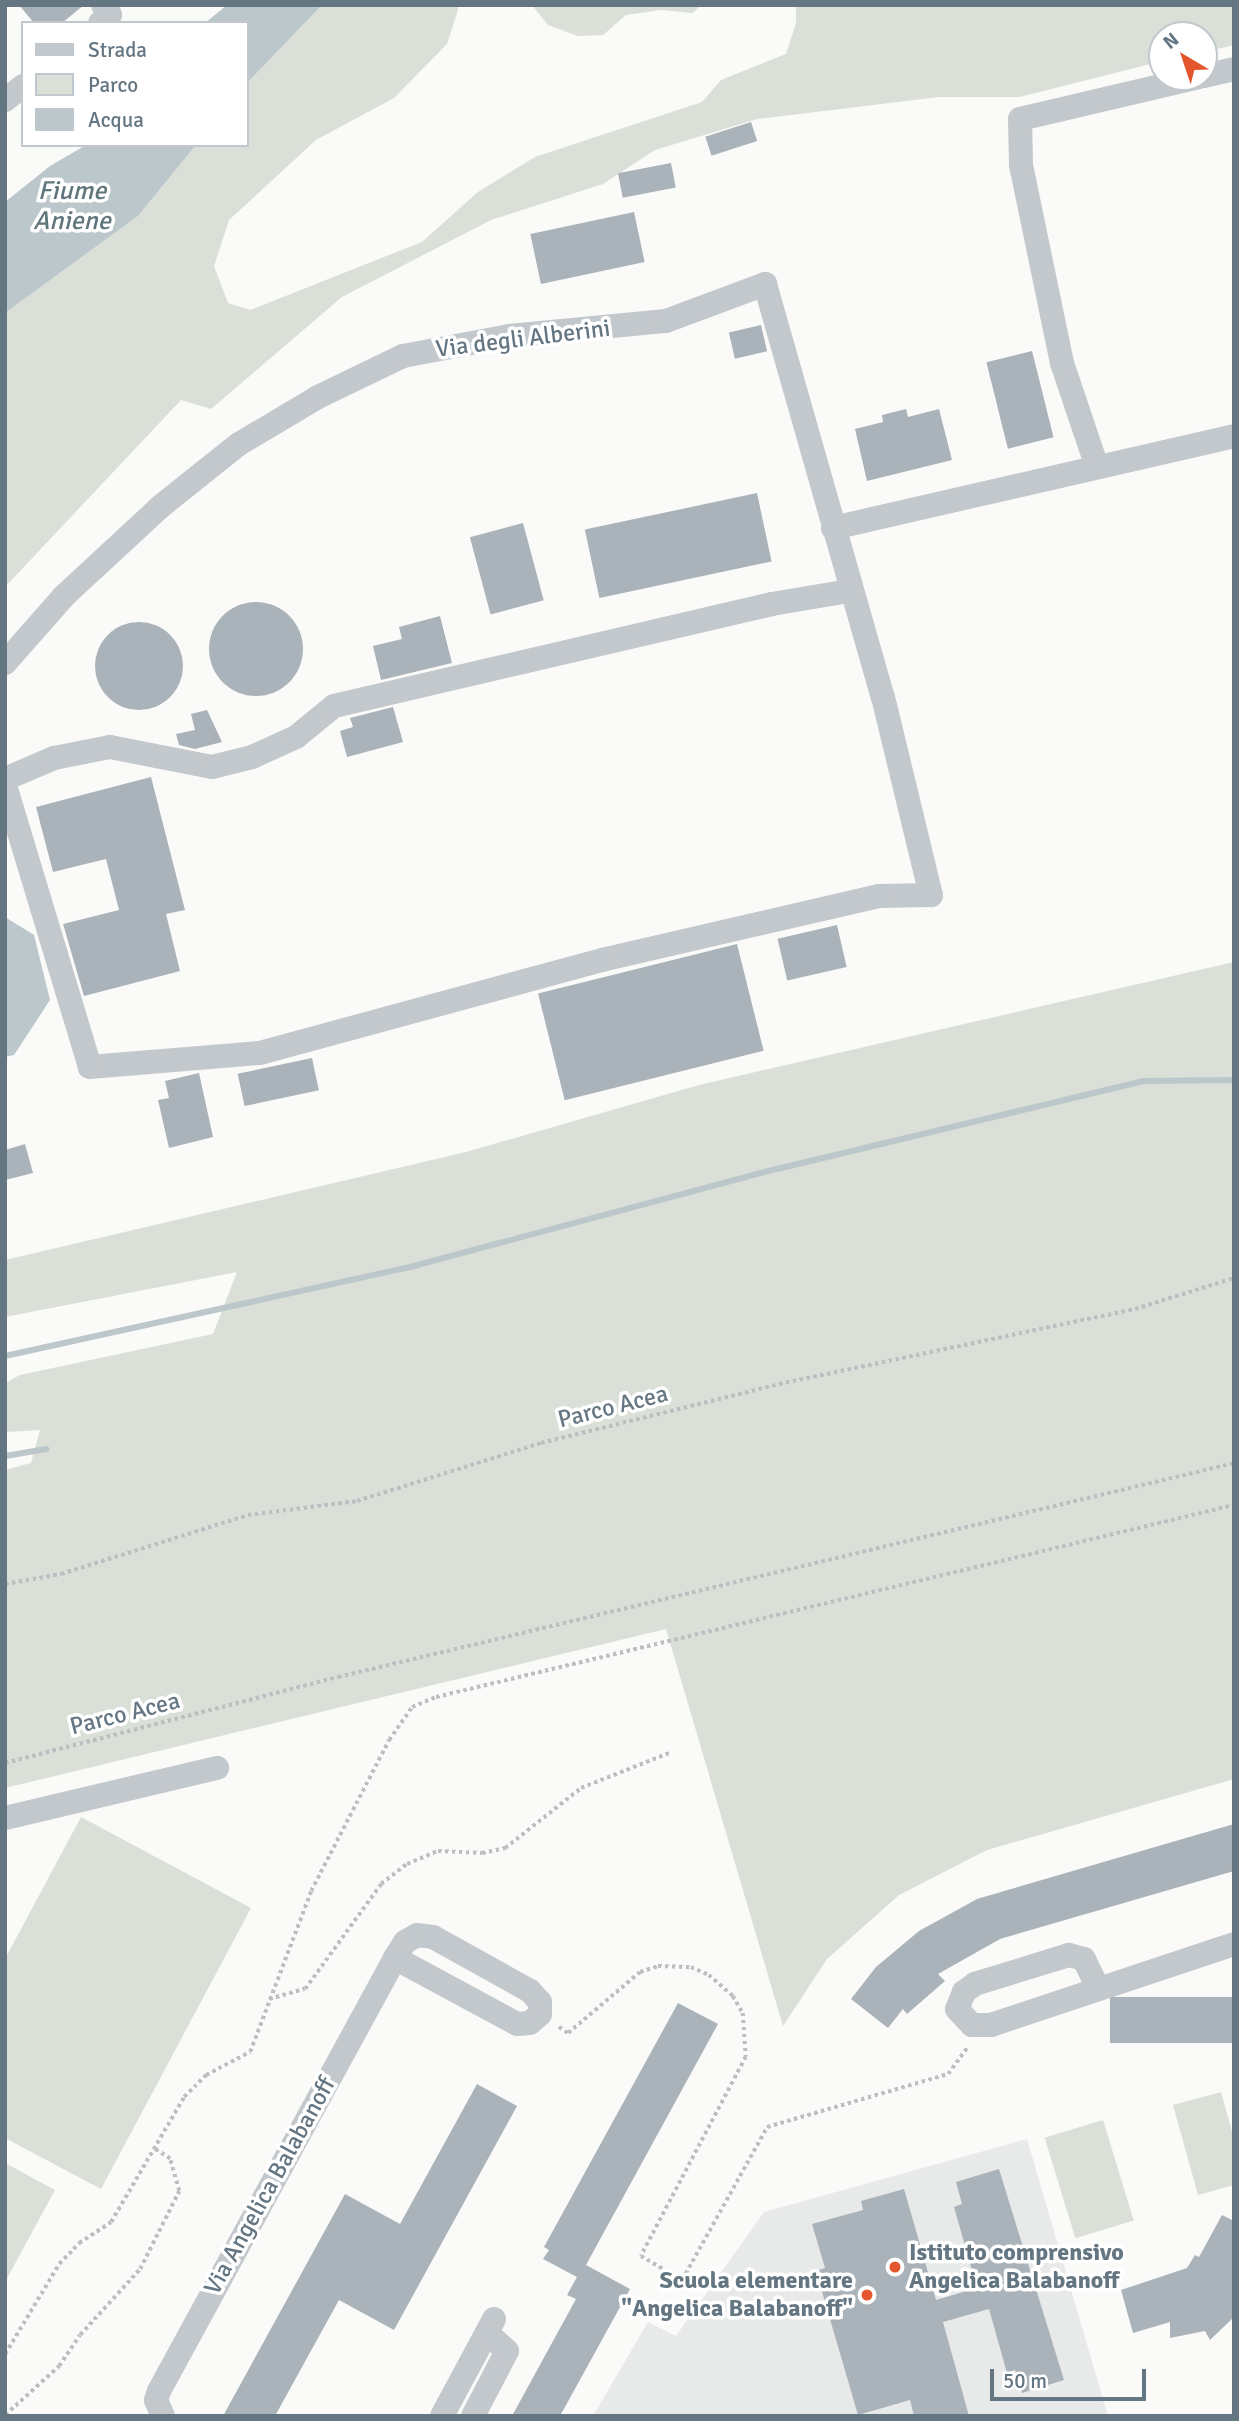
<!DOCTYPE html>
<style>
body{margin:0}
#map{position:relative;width:1239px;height:2421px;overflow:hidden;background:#fafaf8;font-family:Signika,sans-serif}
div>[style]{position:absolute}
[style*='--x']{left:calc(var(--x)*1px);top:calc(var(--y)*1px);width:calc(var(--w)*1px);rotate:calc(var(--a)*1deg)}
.built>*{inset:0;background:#e8e9e9}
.green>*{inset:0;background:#dadfd7;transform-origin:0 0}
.water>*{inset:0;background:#bbc7cb}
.stream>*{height:6px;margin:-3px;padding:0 3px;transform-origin:3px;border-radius:3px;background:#bbc7cb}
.building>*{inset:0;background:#aab3b9;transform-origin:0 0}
.round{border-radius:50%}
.path>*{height:3.5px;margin-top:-1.75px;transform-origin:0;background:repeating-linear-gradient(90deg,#bbbfc2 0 3.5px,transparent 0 7px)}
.minor>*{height:24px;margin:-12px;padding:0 12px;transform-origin:12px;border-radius:12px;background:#c3c8cc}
.dots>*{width:19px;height:19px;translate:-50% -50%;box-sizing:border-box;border:4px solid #fff;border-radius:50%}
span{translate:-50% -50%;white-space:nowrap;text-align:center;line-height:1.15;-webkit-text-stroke:7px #fff;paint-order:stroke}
.street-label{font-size:24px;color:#657683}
.poi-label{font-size:24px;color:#657683;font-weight:700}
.left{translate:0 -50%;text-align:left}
.right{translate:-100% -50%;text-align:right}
.water-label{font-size:26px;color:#60757c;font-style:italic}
.frame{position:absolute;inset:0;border:7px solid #657683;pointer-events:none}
.legend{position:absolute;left:21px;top:21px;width:228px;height:126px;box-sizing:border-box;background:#fff;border:2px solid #c1c8cd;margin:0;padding:9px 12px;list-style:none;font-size:21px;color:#657683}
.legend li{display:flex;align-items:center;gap:14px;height:35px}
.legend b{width:35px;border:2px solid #c1c8cd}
.north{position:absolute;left:1148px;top:21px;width:70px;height:70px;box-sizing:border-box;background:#fff;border:2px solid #c1c8cd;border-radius:50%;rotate:321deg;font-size:19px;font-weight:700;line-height:28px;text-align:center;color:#657683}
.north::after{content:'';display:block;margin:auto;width:24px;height:32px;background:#e4572e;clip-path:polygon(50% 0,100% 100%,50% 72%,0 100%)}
.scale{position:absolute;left:990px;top:2369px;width:156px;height:32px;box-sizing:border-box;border:4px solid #657683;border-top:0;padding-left:9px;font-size:21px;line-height:24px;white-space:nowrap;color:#657683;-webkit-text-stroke:5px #fff;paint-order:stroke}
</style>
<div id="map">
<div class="built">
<div style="clip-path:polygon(1027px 2139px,1108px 2416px,593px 2416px,648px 2322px,676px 2336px,764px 2212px)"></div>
</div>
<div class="green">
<div style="clip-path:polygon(322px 5px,458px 5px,458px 10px,447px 44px,394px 98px,316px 140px,229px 220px,214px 266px,228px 303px,250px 310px,422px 242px,478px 192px,535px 157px,702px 102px,721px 80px,786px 54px,796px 23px,796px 5px,1234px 5px,1234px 45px,1204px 52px,1204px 35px,1162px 35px,1162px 61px,1020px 97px,939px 97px,757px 119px,655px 150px,603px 184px,491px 220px,342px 297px,211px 409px,181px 400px,5px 587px,5px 313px,138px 216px,196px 145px,247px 145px,247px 83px)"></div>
<div style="clip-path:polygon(532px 5px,701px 5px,693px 13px,661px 10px,626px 15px,603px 35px,578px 36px,548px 25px)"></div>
<div style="clip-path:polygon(1234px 962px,1234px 1779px,987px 1850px,899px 1895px,827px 1959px,783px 2026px,666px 1629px,5px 1788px,5px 1470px,31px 1463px,40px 1430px,5px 1432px,5px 1383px,20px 1375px,213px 1334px,237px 1272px,5px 1317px,5px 1260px,466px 1152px,699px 1085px)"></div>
<div style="clip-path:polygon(81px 1817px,251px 1908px,101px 2189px,5px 2138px,5px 1959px)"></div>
<div style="clip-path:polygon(1221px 2092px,1234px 2139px,1234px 2185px,1198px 2195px,1173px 2105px)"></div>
<div style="left:1103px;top:2120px;width:105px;height:61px;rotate:73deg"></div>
<div style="clip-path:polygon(5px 2163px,55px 2190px,5px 2282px)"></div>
</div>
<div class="water">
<div style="clip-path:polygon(227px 5px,322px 5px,247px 83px,247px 23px,205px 23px)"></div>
<div style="clip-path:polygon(86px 145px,196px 145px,138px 216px,5px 313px,5px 202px,50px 166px)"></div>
<div style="clip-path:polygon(5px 917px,34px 935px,50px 1000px,14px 1055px,5px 1057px)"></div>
</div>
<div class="stream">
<div style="--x:5;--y:1356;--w:415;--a:-12.4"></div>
<div style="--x:410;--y:1267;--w:380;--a:-15"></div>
<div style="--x:777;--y:1169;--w:376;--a:-13.5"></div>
<div style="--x:1143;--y:1081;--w:91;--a:-0.6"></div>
<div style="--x:5;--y:1456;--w:42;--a:-9.7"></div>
</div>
<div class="building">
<div style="clip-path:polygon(19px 5px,84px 5px,62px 23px,34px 23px)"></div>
<div style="left:751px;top:122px;width:20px;height:48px;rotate:72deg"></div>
<div style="left:671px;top:163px;width:25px;height:54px;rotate:79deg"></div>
<div style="left:634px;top:212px;width:51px;height:106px;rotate:78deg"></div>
<div style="left:761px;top:325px;width:27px;height:33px;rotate:77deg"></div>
<div style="left:1032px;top:351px;width:89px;height:47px;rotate:76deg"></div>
<div style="clip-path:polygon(906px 409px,908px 417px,939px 409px,952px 460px,867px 481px,855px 429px,883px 422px,882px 415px)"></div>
<div style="left:757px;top:493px;width:70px;height:176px;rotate:78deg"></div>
<div style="left:523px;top:523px;width:80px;height:55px;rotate:75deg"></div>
<div class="round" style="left:209px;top:602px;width:94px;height:94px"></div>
<div style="clip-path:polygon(440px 616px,452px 663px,381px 680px,373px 646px,402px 639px,399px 627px)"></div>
<div class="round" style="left:95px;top:622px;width:88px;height:88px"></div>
<div style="clip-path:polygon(393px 707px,403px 742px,347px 757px,340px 731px,353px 727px,350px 718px)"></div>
<div style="clip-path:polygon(207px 710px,222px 742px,195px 749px,179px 745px,176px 734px,195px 730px,191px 714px)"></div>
<div style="clip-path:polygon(151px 777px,185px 910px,166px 914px,180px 971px,84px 996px,63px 924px,119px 910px,106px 859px,53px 872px,36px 807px)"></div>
<div style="left:837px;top:925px;width:43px;height:61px;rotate:77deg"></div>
<div style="left:737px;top:944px;width:110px;height:205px;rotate:76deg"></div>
<div style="left:312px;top:1058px;width:33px;height:76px;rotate:78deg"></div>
<div style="clip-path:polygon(199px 1073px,213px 1137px,169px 1148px,158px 1100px,169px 1098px,165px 1081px)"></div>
<div style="clip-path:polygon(25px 1144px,33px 1173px,5px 1180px,5px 1150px)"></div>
<div style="clip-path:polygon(1234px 1824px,1234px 1871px,1000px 1939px,938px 1974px,945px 1981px,907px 2014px,903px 2009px,888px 2028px,851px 1999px,876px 1967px,919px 1931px,977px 1899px)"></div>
<div style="left:1234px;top:1997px;width:46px;height:124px;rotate:90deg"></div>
<div style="clip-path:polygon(678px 2003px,718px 2024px,586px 2265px,630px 2289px,560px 2416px,512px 2416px,576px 2299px,567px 2295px,577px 2277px,543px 2259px,549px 2250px,544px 2247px)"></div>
<div style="clip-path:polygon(477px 2084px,517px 2106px,394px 2330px,339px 2300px,275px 2416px,223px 2416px,345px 2194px,400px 2224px)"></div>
<div style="clip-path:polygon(999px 2169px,1064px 2380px,1022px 2393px,1015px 2370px,1007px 2373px,989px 2309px,943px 2322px,969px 2416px,914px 2416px,910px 2400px,858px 2415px,816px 2271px,825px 2268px,812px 2224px,863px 2210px,861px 2201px,904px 2189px,936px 2300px,977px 2288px,954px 2207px,962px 2204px,956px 2182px)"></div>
<div style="clip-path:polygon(1222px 2215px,1234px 2221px,1234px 2317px,1210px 2340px,1205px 2331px,1170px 2338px,1170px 2322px,1133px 2333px,1121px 2290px,1187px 2268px,1195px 2255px,1199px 2257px)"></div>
</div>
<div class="path">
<div style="--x:5;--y:1584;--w:57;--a:-10.1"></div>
<div style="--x:61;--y:1574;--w:196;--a:-17.5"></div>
<div style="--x:248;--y:1515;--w:110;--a:-7.3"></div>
<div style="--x:357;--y:1501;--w:193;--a:-17.5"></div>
<div style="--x:541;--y:1443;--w:245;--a:-13.9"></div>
<div style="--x:779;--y:1384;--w:364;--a:-11.9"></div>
<div style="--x:1135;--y:1309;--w:104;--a:-17.4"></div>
<div style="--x:5;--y:1763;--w:344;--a:-14.5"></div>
<div style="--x:338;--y:1677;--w:921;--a:-13.43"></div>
<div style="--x:269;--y:1999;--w:37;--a:-16"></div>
<div style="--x:305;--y:1989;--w:130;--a:-54.1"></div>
<div style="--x:381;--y:1884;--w:33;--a:-38"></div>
<div style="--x:407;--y:1864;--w:34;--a:-23"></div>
<div style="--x:438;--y:1851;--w:44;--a:2.6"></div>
<div style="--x:482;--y:1853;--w:24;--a:-12"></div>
<div style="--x:505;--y:1848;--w:97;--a:-38.3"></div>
<div style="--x:581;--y:1788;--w:95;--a:-21.7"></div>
<div style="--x:559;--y:2027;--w:11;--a:34"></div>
<div style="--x:568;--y:2033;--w:94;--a:-40.3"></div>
<div style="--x:640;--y:1972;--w:19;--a:-18"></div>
<div style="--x:658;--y:1966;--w:33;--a:2"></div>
<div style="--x:691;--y:1967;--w:20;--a:24"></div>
<div style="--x:709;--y:1975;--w:32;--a:41"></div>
<div style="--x:733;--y:1996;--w:20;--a:60"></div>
<div style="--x:743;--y:2013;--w:44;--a:86.1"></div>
<div style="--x:746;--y:2057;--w:225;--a:117.8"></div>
<div style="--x:641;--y:2256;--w:48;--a:30.3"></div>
<div style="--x:682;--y:2280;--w:175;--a:-60.9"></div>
<div style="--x:767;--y:2127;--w:189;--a:-16.3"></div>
<div style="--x:948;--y:2074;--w:34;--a:-54"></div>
<div style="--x:5;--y:2354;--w:105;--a:-59"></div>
<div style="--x:59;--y:2264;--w:29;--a:-46"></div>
<div style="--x:79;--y:2243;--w:38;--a:-33"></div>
<div style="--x:111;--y:2222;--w:145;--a:-59.7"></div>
<div style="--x:184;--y:2097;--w:31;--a:-45"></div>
<div style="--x:206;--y:2075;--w:50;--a:-27.6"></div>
<div style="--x:250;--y:2052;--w:172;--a:-69.2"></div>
<div style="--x:311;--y:1891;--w:170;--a:-62.7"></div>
<div style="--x:389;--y:1740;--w:40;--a:-55.1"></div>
<div style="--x:412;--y:1707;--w:26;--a:-23"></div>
<div style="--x:436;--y:1697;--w:821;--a:-13.53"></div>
<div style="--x:5;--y:2415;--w:73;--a:-42.2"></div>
<div style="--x:59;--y:2366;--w:37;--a:-56"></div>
<div style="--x:80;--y:2335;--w:89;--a:-47.7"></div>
<div style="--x:140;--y:2269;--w:87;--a:-63.4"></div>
<div style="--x:179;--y:2191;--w:33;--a:-106"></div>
<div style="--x:170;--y:2159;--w:20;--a:-147"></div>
</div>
<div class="minor">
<div style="--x:100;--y:23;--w:13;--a:-39"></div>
<div style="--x:110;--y:15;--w:12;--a:-125"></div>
<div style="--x:1204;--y:76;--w:31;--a:-13"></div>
<div style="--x:5;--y:100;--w:23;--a:-38"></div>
<div style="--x:1096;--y:464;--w:107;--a:-108.6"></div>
<div style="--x:1062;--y:363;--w:202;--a:-101.7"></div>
<div style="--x:1021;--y:165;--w:46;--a:-91.2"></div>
<div style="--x:1020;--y:119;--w:184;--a:-13.2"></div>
<div style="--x:833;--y:528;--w:411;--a:-12.9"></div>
<div style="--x:5;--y:663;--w:89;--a:-48.6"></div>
<div style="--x:64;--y:596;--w:131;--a:-42.8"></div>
<div style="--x:160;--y:507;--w:101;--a:-38.6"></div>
<div style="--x:239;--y:444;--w:92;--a:-30.7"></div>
<div style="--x:318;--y:397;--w:94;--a:-25.8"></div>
<div style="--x:403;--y:356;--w:108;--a:-10.7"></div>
<div style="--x:509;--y:336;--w:158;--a:-5.5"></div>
<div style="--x:666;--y:321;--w:106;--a:-20.5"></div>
<div style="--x:765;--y:284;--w:430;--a:74.1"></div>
<div style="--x:883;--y:697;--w:204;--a:76.4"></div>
<div style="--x:931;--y:895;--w:52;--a:178.9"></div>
<div style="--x:879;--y:896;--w:284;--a:167"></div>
<div style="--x:602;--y:960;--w:355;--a:164.8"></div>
<div style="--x:259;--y:1053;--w:170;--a:175.3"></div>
<div style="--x:90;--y:1067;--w:294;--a:-106.8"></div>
<div style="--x:5;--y:779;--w:53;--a:-23.2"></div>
<div style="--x:54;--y:758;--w:57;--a:-11.1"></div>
<div style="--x:110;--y:747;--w:104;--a:11.1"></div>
<div style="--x:212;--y:767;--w:41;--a:-14"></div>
<div style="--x:252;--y:757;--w:48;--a:-24.4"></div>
<div style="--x:296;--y:737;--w:49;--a:-39.2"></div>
<div style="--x:334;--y:706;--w:450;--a:-13.1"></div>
<div style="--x:772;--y:604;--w:78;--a:-9.6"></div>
<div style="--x:5;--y:1818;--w:218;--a:-13.3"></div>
<div style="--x:1097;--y:1986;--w:30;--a:-116"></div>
<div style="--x:1084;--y:1959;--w:16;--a:-165"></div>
<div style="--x:1069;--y:1955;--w:98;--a:162.9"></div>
<div style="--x:975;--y:1984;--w:14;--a:144"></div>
<div style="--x:964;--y:1992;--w:18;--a:112"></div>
<div style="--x:957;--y:2009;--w:22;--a:47"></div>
<div style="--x:972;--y:2025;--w:19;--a:0"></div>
<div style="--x:991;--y:2025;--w:256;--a:-18.4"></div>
<div style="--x:163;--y:2416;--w:17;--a:-114"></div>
<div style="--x:156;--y:2400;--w:9;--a:-72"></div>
<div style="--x:159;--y:2391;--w:493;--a:-61.4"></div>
<div style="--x:395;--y:1958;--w:19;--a:-58"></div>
<div style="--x:405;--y:1942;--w:14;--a:-30"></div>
<div style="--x:417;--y:1935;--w:16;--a:7"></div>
<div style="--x:433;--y:1937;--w:111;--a:29.1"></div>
<div style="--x:530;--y:1991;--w:15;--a:48"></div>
<div style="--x:540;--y:2002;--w:12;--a:90"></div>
<div style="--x:540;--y:2014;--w:13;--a:138"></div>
<div style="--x:530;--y:2023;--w:13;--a:176"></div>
<div style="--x:517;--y:2024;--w:139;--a:-151.6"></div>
<div style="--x:442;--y:2416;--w:110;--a:-61.8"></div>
<div style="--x:473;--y:2416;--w:73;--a:-62.4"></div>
<div style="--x:507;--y:2351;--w:27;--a:-138"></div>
</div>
<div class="dots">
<div style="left:895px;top:2267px;background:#e4572e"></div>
<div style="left:867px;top:2295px;background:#e4572e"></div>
</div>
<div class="street-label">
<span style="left:523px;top:339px;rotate:-7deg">Via degli Alberini</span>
<span style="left:613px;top:1407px;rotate:-14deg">Parco Acea</span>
<span style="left:125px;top:1714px;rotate:-14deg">Parco Acea</span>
<span style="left:270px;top:2186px;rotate:-61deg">Via Angelica Balabanoff</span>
</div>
<div class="poi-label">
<span class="left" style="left:909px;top:2267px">Istituto comprensivo<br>Angelica Balabanoff</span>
<span class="right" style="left:853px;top:2295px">Scuola elementare<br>"Angelica Balabanoff"</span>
</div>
<div class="water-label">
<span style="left:72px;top:207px">Fiume<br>Aniene</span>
</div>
<div class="frame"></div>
<ul class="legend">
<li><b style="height:9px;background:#c3c8cc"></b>Strada</li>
<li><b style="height:19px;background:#dadfd7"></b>Parco</li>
<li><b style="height:19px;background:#bbc7cb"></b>Acqua</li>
</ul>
<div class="north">N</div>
<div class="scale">50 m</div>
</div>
